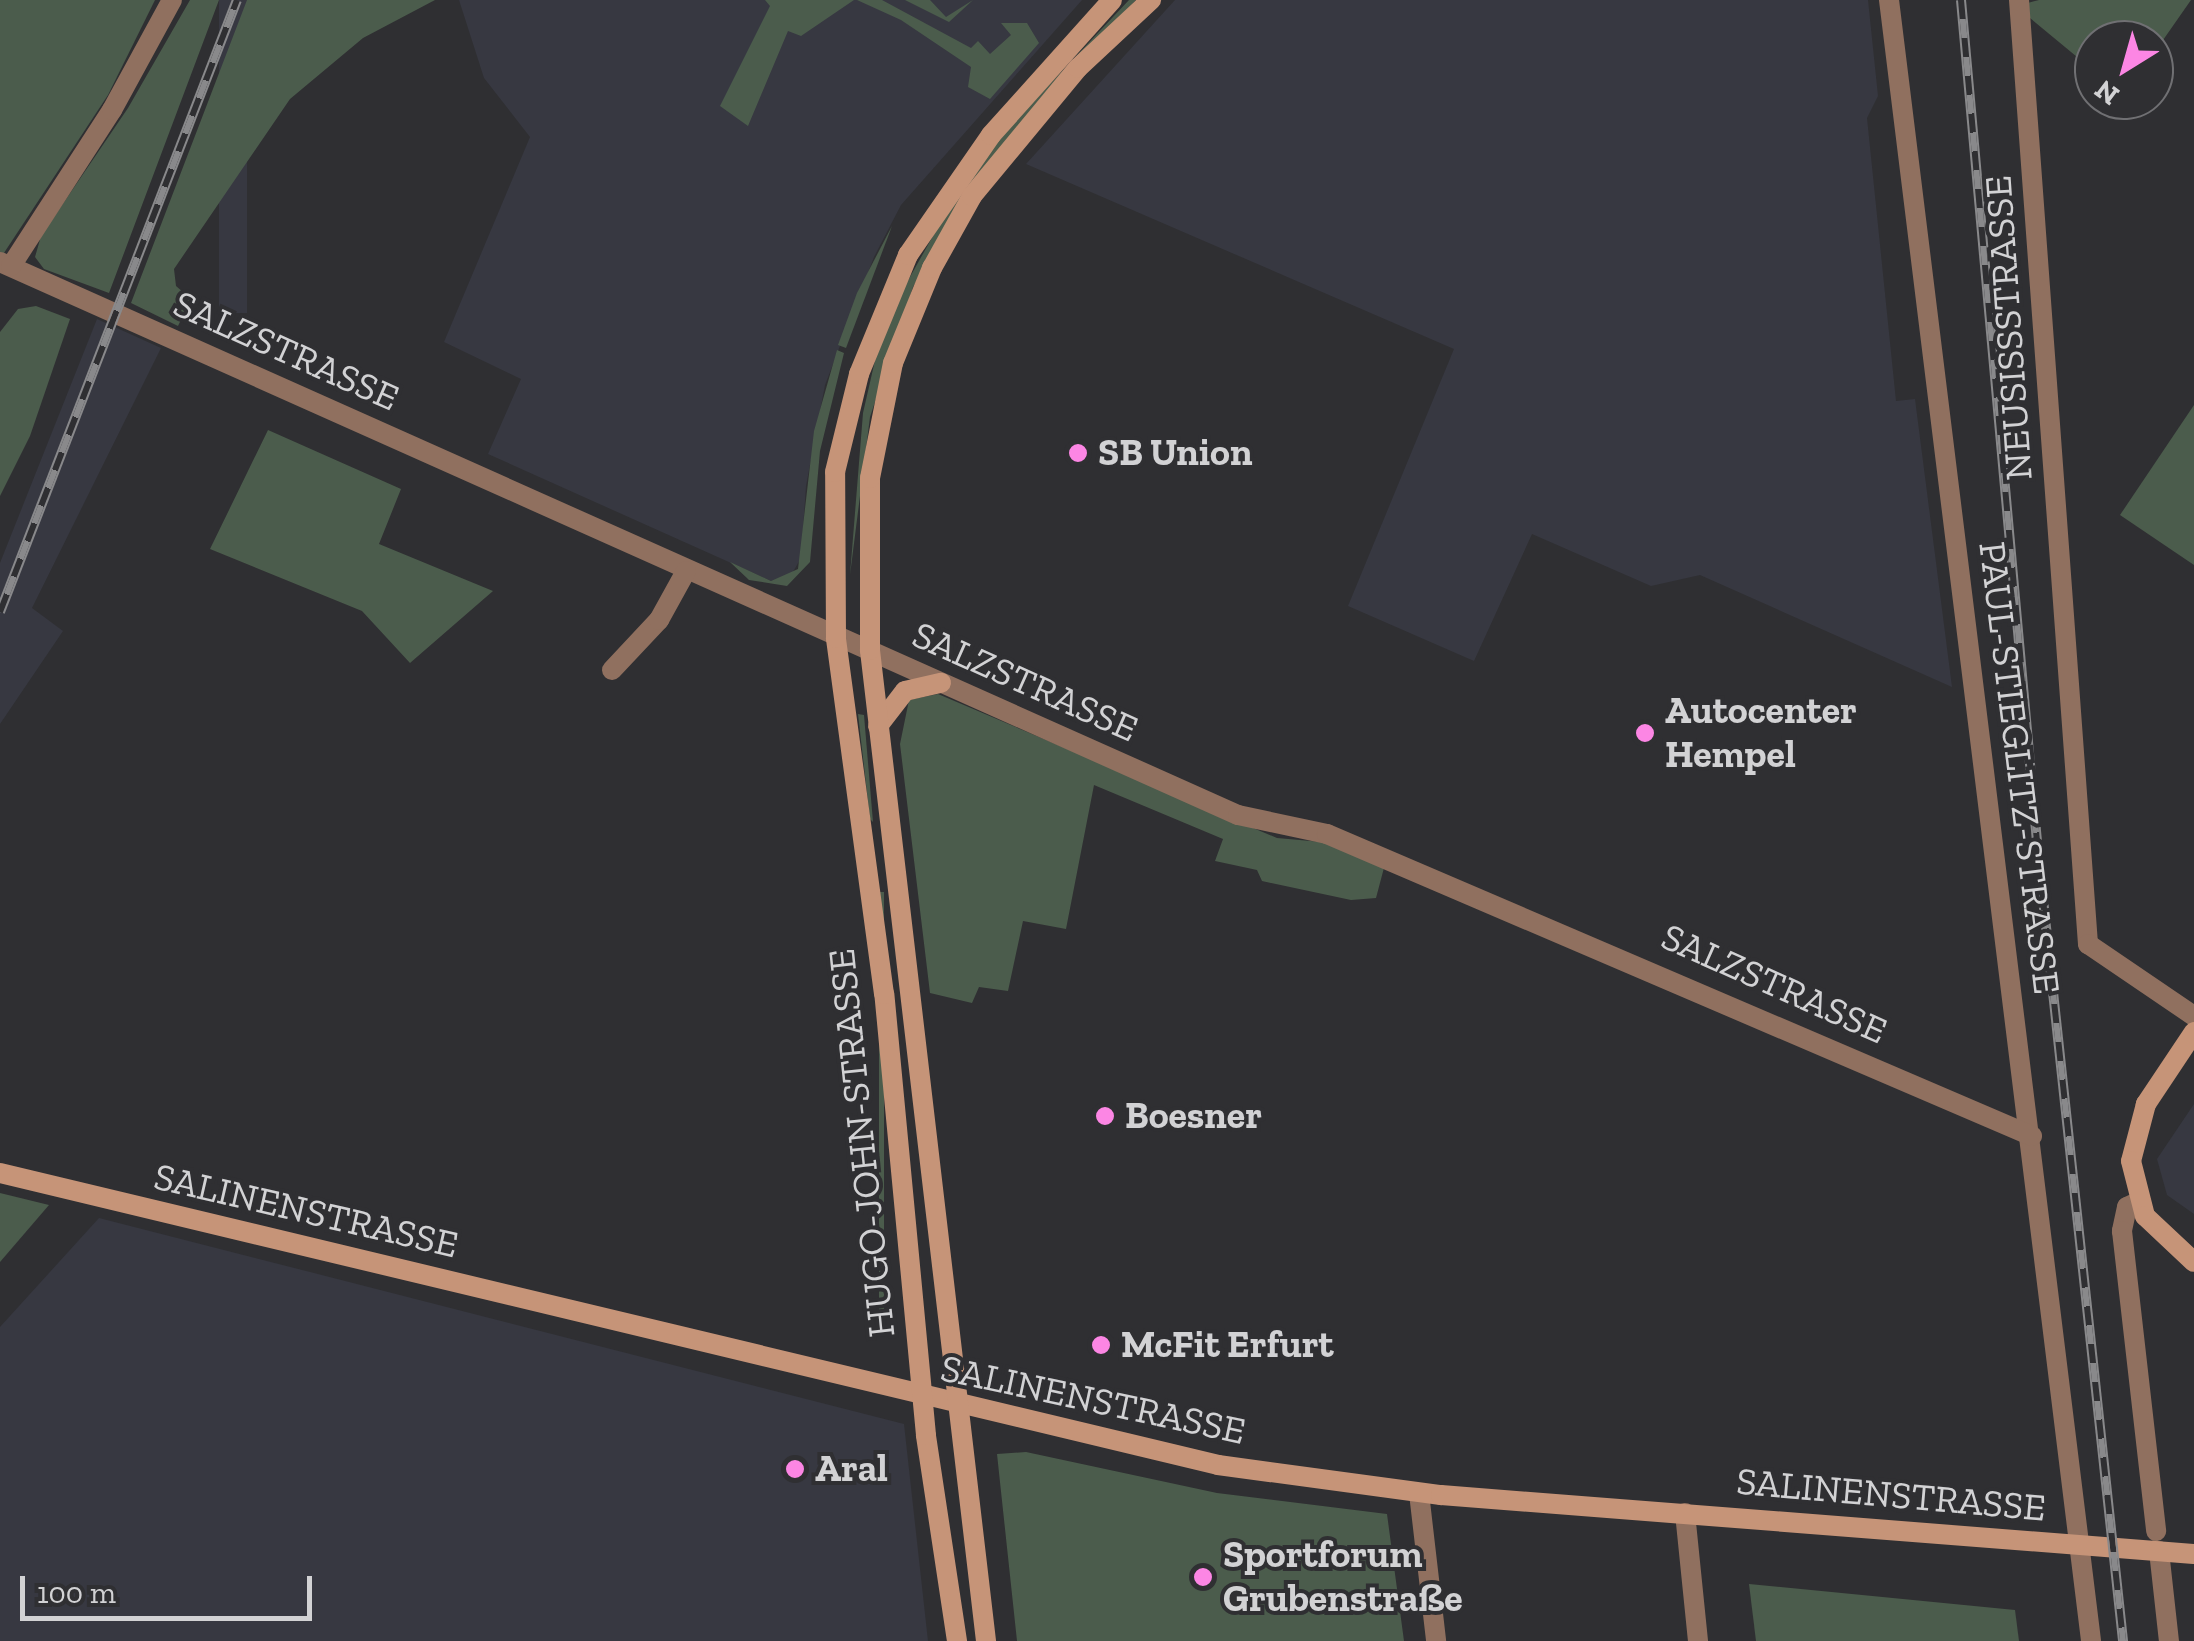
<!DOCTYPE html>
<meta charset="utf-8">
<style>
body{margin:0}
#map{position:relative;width:2194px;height:1641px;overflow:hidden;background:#2f2f32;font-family:"Zilla Slab",serif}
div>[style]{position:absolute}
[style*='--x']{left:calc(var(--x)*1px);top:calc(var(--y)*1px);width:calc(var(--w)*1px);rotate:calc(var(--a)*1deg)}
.built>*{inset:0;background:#373841;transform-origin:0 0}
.green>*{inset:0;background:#4b5c4c;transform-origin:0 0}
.street>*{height:20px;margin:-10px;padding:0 10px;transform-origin:10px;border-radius:10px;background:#90705f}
.secondary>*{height:20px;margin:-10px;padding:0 10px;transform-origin:10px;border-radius:10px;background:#c69478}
.rail>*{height:10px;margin-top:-5px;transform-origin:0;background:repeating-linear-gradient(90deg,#2f2f32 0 19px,#89898b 0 38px);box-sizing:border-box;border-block:2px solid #89898b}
.dots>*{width:28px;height:28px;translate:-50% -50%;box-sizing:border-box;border:5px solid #2f2f32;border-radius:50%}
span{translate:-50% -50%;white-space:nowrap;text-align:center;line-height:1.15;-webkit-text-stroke:8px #2f2f32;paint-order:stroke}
.street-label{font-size:38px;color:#d2d2d4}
.poi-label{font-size:38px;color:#d2d2d4;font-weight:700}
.left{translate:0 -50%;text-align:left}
.north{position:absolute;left:2074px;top:20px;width:100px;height:100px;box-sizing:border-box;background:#2f2f32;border:2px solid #707073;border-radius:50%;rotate:217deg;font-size:28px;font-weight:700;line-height:40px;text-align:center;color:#d2d2d4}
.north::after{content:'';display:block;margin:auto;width:35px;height:45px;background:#fc86e4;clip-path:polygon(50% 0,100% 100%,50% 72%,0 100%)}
.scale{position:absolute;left:20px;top:1576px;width:292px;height:45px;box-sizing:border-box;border:5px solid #d2d2d4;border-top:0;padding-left:12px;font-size:30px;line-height:35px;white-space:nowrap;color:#d2d2d4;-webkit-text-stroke:8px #2f2f32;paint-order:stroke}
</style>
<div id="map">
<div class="built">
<div style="left:219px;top:0;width:28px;height:313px"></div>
<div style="clip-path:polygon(459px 0,1082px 0,901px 205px,874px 257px,825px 385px,806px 486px,801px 558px,790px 577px,771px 581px,488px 454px,521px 379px,444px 342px,530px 137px,484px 78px)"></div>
<div style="clip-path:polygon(1175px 0,1868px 0,1878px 96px,1867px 118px,1896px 401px,1915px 399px,1952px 687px,1700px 575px,1651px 586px,1532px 534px,1474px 661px,1348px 606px,1454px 349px,1026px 164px)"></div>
<div style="clip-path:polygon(97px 319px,161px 348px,32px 608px,63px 631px,0 724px,0 563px)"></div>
<div style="clip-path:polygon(2194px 1104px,2194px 1214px,2167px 1195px,2157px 1159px)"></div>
<div style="clip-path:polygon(99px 1218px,904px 1424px,928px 1641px,0 1641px,0 1327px)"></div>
</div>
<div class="green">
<div style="clip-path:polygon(0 0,155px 0,108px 95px,0 259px)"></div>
<div style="clip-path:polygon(190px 0,219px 0,109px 293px,44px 269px,35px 257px,41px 236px,128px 108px)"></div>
<div style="clip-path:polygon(247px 0,435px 0,363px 38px,290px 99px,174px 269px,176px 286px,191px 299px,178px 326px,131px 303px)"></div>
<div style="clip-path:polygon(765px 0,854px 0,801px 36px,788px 31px,748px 126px,720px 106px,770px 6px)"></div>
<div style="clip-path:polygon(857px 0,882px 0,971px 48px,978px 41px,990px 54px,1011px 35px,1001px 23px,1027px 23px,1039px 43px,990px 99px,968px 87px,971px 67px,901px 20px)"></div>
<div style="clip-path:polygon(905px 0,930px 0,946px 17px,973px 0,949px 22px)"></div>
<div style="clip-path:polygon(1129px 0,1136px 0,1042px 96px,980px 174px,913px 287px,870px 417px,850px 575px,863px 413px,876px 356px,906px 284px,951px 204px,1010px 126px)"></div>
<div style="clip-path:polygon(2039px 0,2191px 0,2154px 53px,2154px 40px,2094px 40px,2094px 71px,2024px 13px,2024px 4px)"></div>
<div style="clip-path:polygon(892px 226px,846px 348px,838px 345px,857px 293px)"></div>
<div style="clip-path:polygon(36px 306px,70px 319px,30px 436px,0 496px,0 332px,18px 309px)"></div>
<div style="clip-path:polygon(837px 350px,844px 353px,820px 451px,810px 562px,787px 586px,749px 580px,730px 562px,771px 581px,798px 569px,814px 431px)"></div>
<div style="clip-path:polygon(2194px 405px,2194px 565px,2120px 515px)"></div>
<div style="clip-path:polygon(268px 430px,401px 489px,379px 544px,493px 591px,410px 663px,362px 611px,210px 549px)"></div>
<div style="clip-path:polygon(938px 694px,1277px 838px,1333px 843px,1385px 864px,1376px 898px,1351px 900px,1262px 881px,1257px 870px,1215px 861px,1223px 839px,1094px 785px,1066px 929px,1023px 921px,1008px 991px,979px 987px,972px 1003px,930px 993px,900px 744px,909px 700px)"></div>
<div style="clip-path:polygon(858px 714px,864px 715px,873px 822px,870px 819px)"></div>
<div style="left:879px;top:892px;width:5px;height:435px"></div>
<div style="clip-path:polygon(0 1193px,49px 1205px,0 1262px)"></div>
<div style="clip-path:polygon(1026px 1452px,1217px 1493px,1387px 1514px,1404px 1641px,1017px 1641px,997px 1454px)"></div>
<div style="clip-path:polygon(1749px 1584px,2015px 1610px,2019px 1641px,1756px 1641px)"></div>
</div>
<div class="street">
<div style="--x:1889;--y:0;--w:1653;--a:82.98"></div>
<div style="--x:2019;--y:0;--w:947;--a:85.82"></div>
<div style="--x:2088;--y:944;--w:128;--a:34.2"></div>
<div style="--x:0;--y:262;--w:1356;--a:24.07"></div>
<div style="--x:1238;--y:815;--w:91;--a:12.1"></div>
<div style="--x:1327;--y:834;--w:767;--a:23.19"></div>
<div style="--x:11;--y:266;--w:186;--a:-57.1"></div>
<div style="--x:112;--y:110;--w:125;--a:-61.4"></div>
<div style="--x:612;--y:670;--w:69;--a:-46.8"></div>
<div style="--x:659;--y:620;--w:56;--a:-61.1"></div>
<div style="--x:2138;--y:1202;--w:12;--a:156"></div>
<div style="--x:2127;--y:1207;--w:25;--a:102"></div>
<div style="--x:2122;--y:1231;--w:302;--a:83.5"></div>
<div style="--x:1419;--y:1493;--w:149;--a:83.4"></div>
<div style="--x:1685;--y:1513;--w:129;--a:84.2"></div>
<div style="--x:2159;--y:1551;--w:91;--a:83.7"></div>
</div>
<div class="secondary">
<div style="--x:878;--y:726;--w:44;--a:-52.4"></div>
<div style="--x:905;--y:691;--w:37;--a:-13"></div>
<div style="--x:2194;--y:1032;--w:87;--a:123.7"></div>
<div style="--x:2146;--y:1104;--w:59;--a:104.7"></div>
<div style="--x:2131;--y:1161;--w:57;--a:75.7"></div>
<div style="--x:2145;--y:1216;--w:67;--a:43.2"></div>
<div style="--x:0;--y:1173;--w:1253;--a:13.48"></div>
<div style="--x:1218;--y:1465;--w:225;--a:7.7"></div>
<div style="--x:1441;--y:1495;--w:755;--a:4.48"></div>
<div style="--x:957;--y:1641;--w:208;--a:-98.6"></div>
<div style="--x:926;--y:1435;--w:443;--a:-95.4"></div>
<div style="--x:884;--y:994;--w:359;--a:-97.7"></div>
<div style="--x:836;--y:638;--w:166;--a:-90.3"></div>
<div style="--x:835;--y:472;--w:101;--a:-76.2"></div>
<div style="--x:859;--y:374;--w:129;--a:-67.6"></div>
<div style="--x:908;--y:255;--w:146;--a:-55.3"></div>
<div style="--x:991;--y:135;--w:181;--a:-48.1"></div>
<div style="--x:986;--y:1641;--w:998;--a:-96.68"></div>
<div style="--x:870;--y:650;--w:172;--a:-90"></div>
<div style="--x:870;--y:478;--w:117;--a:-78.7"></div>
<div style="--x:893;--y:363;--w:103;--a:-67.7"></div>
<div style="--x:932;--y:268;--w:82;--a:-60.9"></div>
<div style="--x:972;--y:196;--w:166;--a:-50.4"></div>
<div style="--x:1078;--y:68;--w:100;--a:-43"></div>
</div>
<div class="rail">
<div style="--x:1961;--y:0;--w:856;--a:84.84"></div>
<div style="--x:2038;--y:853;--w:793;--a:83.84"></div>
<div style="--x:0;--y:612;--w:656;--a:-68.83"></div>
</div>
<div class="dots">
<div style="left:1078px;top:453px;background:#fc86e4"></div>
<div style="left:1645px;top:733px;background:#fc86e4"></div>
<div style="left:1105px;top:1116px;background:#fc86e4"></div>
<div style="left:1101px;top:1345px;background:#fc86e4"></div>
<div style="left:795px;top:1469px;background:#fc86e4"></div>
<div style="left:1203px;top:1577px;background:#fc86e4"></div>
</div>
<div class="street-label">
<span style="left:2009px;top:328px;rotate:-94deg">NEUSISSSTRASSE</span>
<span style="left:286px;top:351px;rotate:24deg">SALZSTRASSE</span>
<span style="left:1025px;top:682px;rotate:24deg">SALZSTRASSE</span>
<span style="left:2019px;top:768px;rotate:83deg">PAUL-STIEGLITZ-STRASSE</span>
<span style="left:1774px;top:984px;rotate:24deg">SALZSTRASSE</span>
<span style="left:862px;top:1143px;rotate:-96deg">HUGO-JOHN-STRASSE</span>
<span style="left:306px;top:1211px;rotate:13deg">SALINENSTRASSE</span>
<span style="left:1093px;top:1400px;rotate:12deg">SALINENSTRASSE</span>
<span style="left:1891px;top:1495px;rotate:5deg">SALINENSTRASSE</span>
</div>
<div class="poi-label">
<span class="left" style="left:1098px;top:453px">SB Union</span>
<span class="left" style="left:1665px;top:733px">Autocenter<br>Hempel</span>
<span class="left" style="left:1125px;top:1116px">Boesner</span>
<span class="left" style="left:1121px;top:1345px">McFit Erfurt</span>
<span class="left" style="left:815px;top:1469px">Aral</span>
<span class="left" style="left:1223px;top:1577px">Sportforum<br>Grubenstraße</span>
</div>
<div class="north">N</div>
<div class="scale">100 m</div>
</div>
